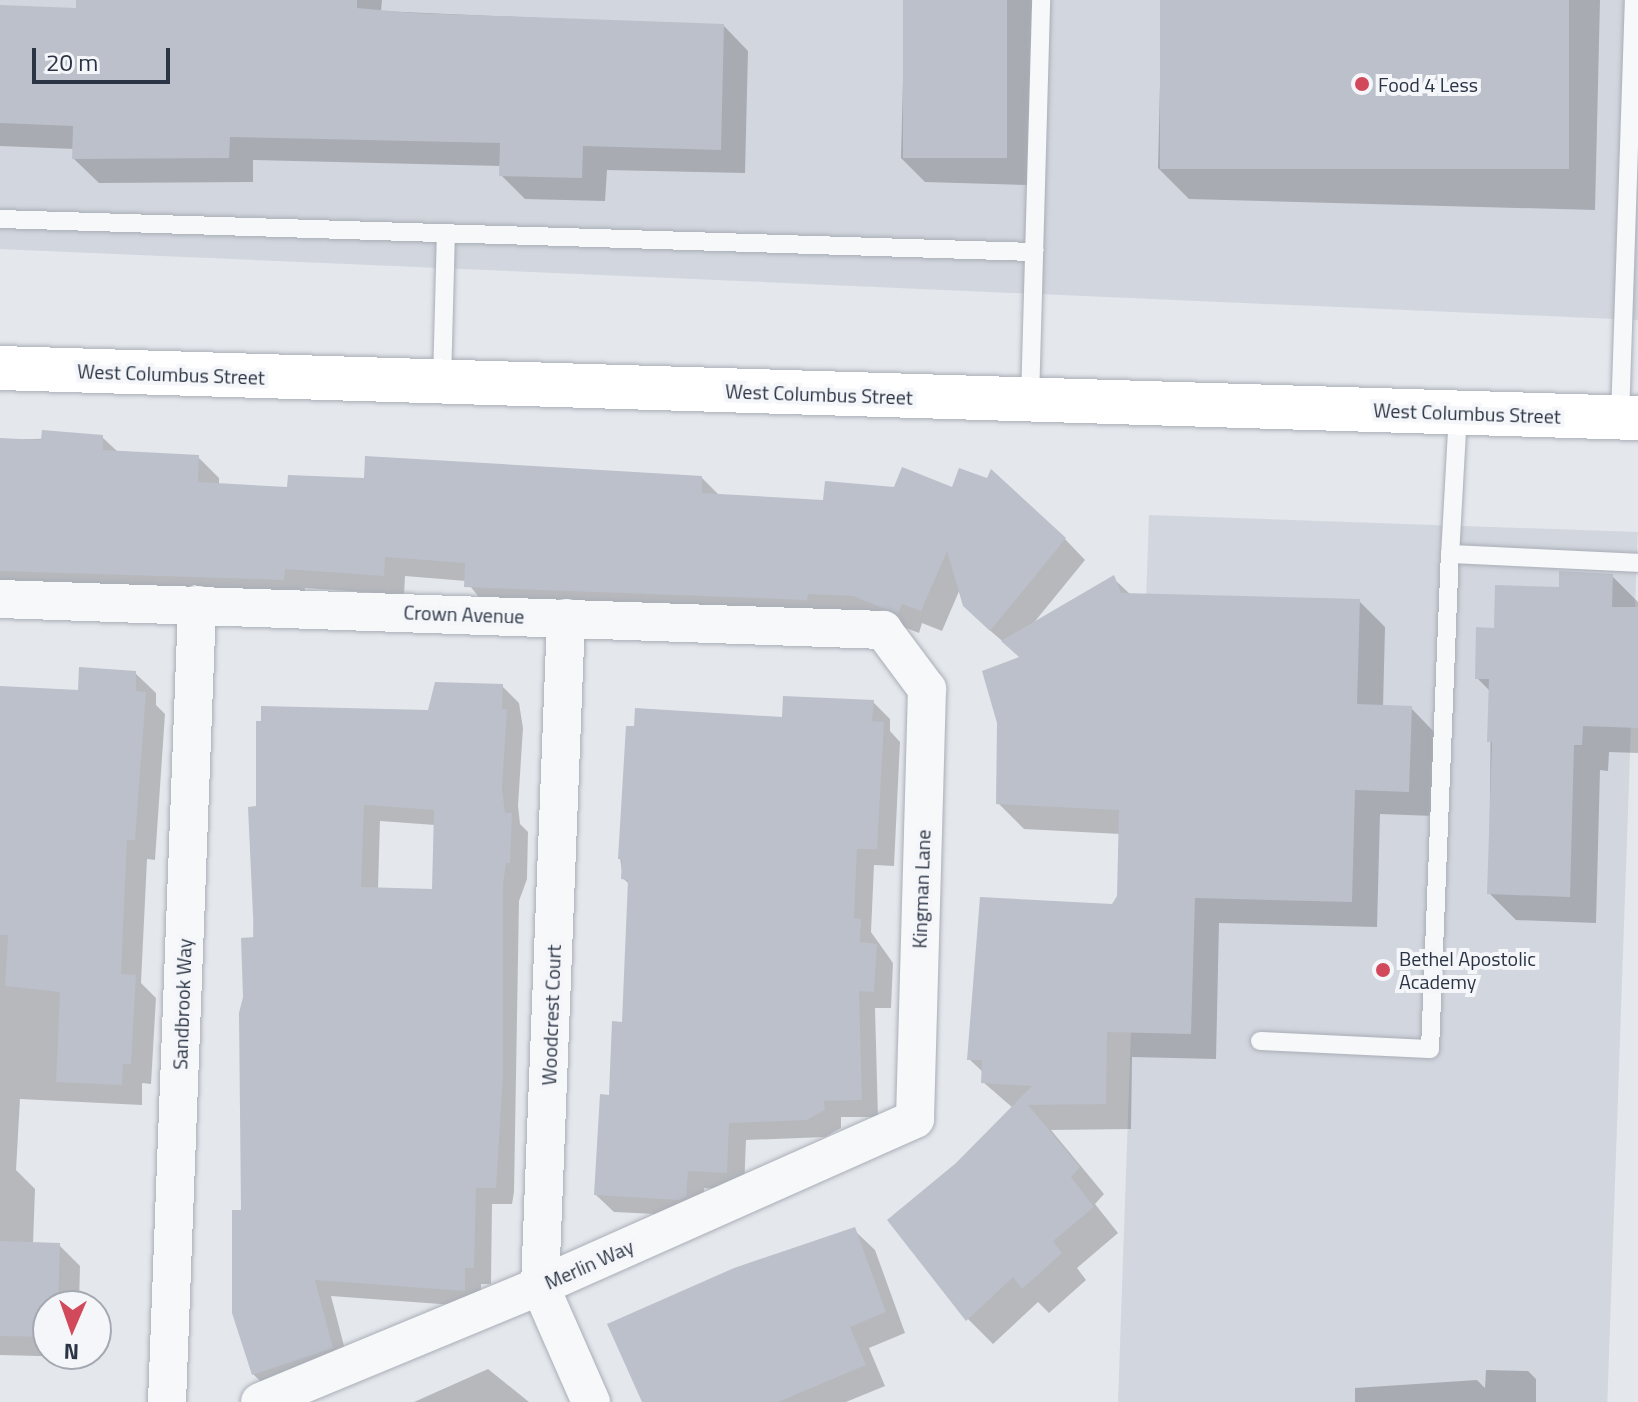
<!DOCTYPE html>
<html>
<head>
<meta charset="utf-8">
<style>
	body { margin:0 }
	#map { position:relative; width:1638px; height:1402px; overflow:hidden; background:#e4e7ec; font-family:"Titillium Web",sans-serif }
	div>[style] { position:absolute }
	.built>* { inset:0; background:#d2d6de; transform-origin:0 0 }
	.shadow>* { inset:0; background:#0003 }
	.building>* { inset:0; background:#bbc0ca; transform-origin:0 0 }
	.roads { filter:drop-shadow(0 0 2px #a9aeb7) drop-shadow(0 0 2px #a9aeb7) }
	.lane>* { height:18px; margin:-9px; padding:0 9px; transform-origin:9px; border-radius:9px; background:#f7f8fa }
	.street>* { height:38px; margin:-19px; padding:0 19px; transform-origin:19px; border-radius:19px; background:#f7f8fa }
	.secondary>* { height:44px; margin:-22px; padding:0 22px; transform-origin:22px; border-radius:22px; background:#fff }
	.dots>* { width:22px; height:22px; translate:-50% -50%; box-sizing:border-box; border:4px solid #f4f6f9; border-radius:50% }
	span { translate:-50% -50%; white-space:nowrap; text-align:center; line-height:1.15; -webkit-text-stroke:8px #f4f6f9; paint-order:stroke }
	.poi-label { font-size:20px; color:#2b3445 }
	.left { translate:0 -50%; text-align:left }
	.street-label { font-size:20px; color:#2b3445 }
	.north { position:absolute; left:32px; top:1290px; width:80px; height:80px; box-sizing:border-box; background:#f4f6f9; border:2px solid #a4a8b1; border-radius:50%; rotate:182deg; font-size:22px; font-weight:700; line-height:32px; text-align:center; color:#2b3445 }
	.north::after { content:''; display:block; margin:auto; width:28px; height:36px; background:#d1495b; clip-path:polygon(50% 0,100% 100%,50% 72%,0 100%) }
	.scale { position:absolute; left:32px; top:48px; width:138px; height:36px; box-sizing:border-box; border:4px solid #2b3445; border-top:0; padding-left:10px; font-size:24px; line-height:28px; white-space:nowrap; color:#2b3445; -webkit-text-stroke:6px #f4f6f9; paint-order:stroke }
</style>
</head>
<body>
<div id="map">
	<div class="built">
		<div style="clip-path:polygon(0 0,1638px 0,1638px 320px,0 249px)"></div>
		<div style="left:1149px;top:515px;width:489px;height:888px;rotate:2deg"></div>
	</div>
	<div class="shadow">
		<div style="clip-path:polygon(78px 0,382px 0,381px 11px,724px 26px,748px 51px,745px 173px,607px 170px,605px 201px,525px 199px,501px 175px,501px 166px,253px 160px,253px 182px,99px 183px,74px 159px,75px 149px,0 146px,0 7px,78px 10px)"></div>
		<div style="clip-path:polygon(905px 0,1032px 0,1027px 185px,925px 182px,901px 158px)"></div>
		<div style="clip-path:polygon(1162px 0,1600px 0,1595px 210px,1189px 199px,1158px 168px)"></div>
		<div style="clip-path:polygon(102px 437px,119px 453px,198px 457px,219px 478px,219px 486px,289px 489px,366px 480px,702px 478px,720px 496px,1065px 539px,1085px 560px,1032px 625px,1113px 578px,1131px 595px,1359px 601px,1385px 627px,1383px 707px,1411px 708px,1436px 734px,1434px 816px,1380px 814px,1377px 927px,1219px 923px,1216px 1059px,1132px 1057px,1131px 1129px,1051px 1130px,1104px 1194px,1095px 1204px,1118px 1233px,1077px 1268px,1086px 1280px,1049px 1313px,1038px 1302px,993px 1344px,968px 1319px,958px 1165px,1013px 1108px,983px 1082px,984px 1073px,969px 1059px,1113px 906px,1119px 897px,1120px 834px,1024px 829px,998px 803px,1022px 658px,986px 627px,960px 589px,942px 631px,922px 623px,919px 633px,875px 616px,486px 606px,466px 581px,405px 576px,404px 595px,305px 588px,304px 600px,0 591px,0 440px)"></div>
		<div style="clip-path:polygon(1612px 576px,1638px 602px,1638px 753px,1609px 752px,1608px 771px,1600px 770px,1596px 923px,1516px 920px,1489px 893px,1491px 692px,1477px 678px,1496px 630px,1561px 589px)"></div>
		<div style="clip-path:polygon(135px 673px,156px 693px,156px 705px,165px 714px,155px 860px,147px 859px,141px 983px,156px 998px,151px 1084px,142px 1083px,142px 1105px,20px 1099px,16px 1170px,35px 1189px,33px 1244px,59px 1245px,80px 1266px,79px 1306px,48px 1306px,48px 1354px,77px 1357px,0 1355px,0 713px)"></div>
		<div style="clip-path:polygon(evenodd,502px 686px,519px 703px,523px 728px,518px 806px,520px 824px,528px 832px,527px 879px,519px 901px,514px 1192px,512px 1204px,492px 1204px,491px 1284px,481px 1284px,481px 1307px,331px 1296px,349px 1365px,270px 1391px,253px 1374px,243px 1212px,258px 808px,430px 712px,502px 686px,380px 821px,435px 825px,434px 891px,378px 889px,380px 821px)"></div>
		<div style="clip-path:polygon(873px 702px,890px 719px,890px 731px,900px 742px,894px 866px,874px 865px,871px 932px,893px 963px,891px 1008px,875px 1008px,878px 1117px,841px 1117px,841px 1128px,825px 1137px,746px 1140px,744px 1190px,704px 1188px,703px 1214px,698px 1216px,614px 1212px,596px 1195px,624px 1024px,630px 885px,623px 878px,620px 858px,784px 719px)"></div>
		<div style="clip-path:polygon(854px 1230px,875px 1250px,905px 1333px,869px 1348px,885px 1386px,846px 1402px,645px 1402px)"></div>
		<div style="clip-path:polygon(488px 1369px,529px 1402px,414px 1402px)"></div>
		<div style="clip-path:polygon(1486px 1370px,1528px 1371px,1536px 1379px,1536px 1402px,1355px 1402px,1355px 1388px,1477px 1380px,1485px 1388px)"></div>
	</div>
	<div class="building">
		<div style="clip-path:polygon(76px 0,357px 0,357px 8px,413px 13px,724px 24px,721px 150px,583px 146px,582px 178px,499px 176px,500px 143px,230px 137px,229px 158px,72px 159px,73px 126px,0 123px,0 5px,76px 8px)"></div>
		<div style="left:903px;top:0;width:104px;height:158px"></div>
		<div style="left:1160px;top:0;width:409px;height:169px"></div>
		<div style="clip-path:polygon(42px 430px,103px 435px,103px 450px,199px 455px,198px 482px,287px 487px,288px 475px,364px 478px,365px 456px,702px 476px,702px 493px,823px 500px,825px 481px,894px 487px,902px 467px,952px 487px,959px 468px,987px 478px,991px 469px,1066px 538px,990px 631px,963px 606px,947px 551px,921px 611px,902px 604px,898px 614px,853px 596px,808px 594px,807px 600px,464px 587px,465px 563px,385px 557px,384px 576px,285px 569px,284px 580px,0 571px,0 438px,41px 440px)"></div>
		<div style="clip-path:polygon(1559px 571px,1613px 574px,1612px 607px,1638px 607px,1638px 728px,1583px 726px,1582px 745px,1574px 745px,1570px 897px,1487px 894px,1492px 742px,1487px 742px,1489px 679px,1475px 679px,1476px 627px,1494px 628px,1495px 585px,1559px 587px)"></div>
		<div style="clip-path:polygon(1114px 575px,1121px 593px,1360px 599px,1357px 704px,1412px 706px,1409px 792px,1355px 790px,1352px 902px,1195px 898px,1191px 1034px,1107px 1032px,1106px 1104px,1028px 1105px,1080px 1167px,1071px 1177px,1094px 1207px,1053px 1241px,1062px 1253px,1022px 1289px,1013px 1277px,966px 1321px,887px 1220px,956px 1163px,1032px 1086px,981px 1083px,982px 1060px,967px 1060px,980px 897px,1112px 904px,1117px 896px,1119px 810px,996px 804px,997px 723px,982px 671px,1019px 657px,1001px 641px)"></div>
		<div style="clip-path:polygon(79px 667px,136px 671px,136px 691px,146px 692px,135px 840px,127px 840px,121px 974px,136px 975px,131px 1064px,123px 1064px,122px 1085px,56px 1082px,60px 992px,5px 986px,8px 935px,0 935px,0 686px,78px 690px)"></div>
		<div style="clip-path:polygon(evenodd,435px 682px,503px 684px,502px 709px,507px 709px,502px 788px,505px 813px,512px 813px,510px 863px,506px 863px,503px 884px,503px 1074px,496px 1188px,476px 1188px,474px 1268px,465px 1268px,465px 1291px,315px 1280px,333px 1348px,252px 1375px,232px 1313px,232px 1210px,241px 1210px,239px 1013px,243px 997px,241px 938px,254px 937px,248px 807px,256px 806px,256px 721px,261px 721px,261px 706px,428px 710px,435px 682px,364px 805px,434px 810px,432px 889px,361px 887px,364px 805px)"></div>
		<div style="clip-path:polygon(783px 696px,874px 700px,872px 721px,884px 722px,877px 849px,857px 849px,854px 918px,861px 919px,860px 942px,877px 944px,874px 992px,859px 991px,862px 1100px,824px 1101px,825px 1110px,807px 1120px,729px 1123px,727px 1173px,688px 1171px,686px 1197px,679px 1200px,594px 1195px,600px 1094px,609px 1095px,612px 1021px,622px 1022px,628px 880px,621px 879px,622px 859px,618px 859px,626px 726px,634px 726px,635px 708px,782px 717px)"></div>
		<div style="clip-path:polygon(855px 1227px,886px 1312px,850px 1327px,866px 1365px,778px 1402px,642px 1402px,607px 1324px,734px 1268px)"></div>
		<div style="clip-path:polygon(0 1241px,60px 1243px,58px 1306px,48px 1306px,48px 1337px,0 1336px)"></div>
	</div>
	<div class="roads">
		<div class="lane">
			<div style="left:0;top:219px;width:1035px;rotate:1.83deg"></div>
			<div style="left:442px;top:382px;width:149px;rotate:-88.5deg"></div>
			<div style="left:1030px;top:400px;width:400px;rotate:-88.4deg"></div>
			<div style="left:1458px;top:413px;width:141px;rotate:93.2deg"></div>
			<div style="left:1450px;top:554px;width:188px;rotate:2.7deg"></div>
			<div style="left:1620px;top:418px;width:418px;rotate:-88.1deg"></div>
			<div style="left:1260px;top:1041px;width:170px;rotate:2.7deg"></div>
			<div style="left:1430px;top:1049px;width:495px;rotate:-87.7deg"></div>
		</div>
		<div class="street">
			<div style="left:0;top:599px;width:884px;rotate:2.01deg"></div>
			<div style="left:883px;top:630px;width:74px;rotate:53.3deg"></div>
			<div style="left:927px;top:689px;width:430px;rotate:91.6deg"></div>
			<div style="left:915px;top:1119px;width:411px;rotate:156deg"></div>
			<div style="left:540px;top:1286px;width:303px;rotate:157.5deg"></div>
			<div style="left:566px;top:618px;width:669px;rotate:92.23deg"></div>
			<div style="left:540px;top:1286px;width:127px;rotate:66.3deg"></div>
			<div style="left:167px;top:1402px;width:798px;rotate:-87.84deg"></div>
		</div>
		<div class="secondary">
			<div style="left:0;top:368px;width:1639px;rotate:1.75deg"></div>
		</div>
	</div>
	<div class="dots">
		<div style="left:1362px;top:84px;background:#d1495b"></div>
		<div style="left:1383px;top:970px;background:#d1495b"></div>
	</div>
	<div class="poi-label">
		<span class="left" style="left:1378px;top:84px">Food 4 Less</span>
		<span class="left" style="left:1399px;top:970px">Bethel Apostolic<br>Academy</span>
	</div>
	<div class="street-label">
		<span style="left:171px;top:374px;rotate:2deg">West Columbus Street</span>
		<span style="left:819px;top:394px;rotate:2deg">West Columbus Street</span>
		<span style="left:1467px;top:413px;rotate:2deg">West Columbus Street</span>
		<span style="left:464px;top:614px;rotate:2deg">Crown Avenue</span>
		<span style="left:921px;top:889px;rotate:-88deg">Kingman Lane</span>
		<span style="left:182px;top:1004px;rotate:-88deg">Sandbrook Way</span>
		<span style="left:551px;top:1015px;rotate:-88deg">Woodcrest Court</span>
		<span style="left:589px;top:1264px;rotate:-24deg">Merlin Way</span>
	</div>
	<div class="north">N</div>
	<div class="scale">20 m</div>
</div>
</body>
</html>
